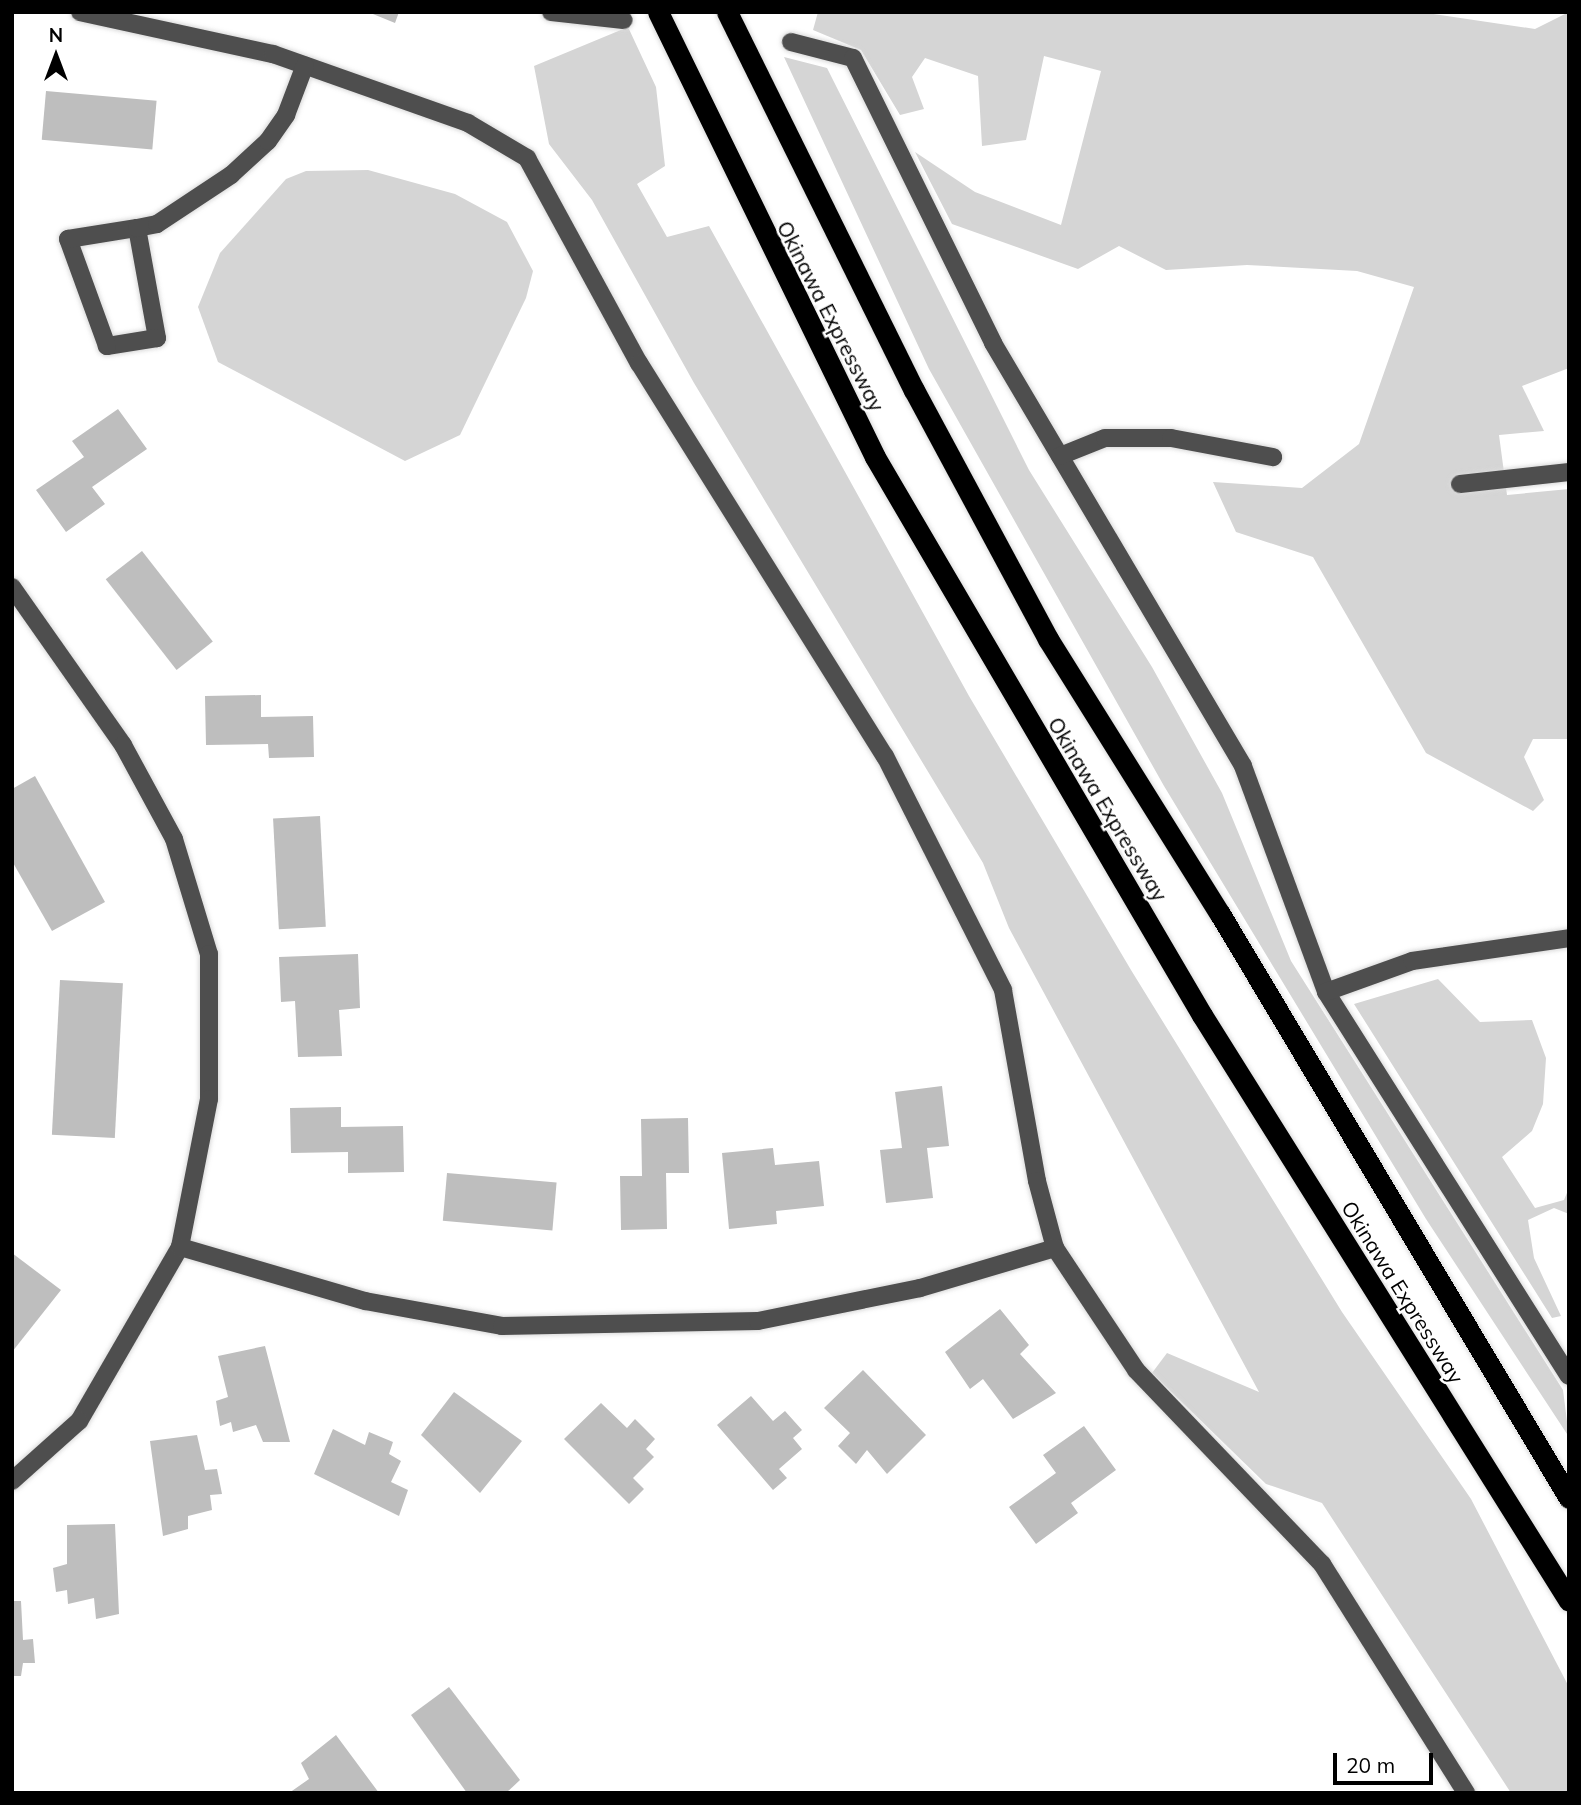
<!DOCTYPE html>
<html>
<head>
<meta charset="utf-8">
<style>
	body { margin:0 }
	#map { position:relative; width:1581px; height:1805px; overflow:hidden; background:#fff; font-family:Mulish,sans-serif }
	div>[style] { position:absolute }
	.green>* { inset:0; background:#d5d5d5 }
	.building>* { inset:0; background:#bebebe; transform-origin:0 0 }
	.roads { filter:drop-shadow(0 0 2px #dbdbdb) drop-shadow(0 0 2px #dbdbdb) }
	.minor>* { height:18px; margin:-9px; padding:0 9px; transform-origin:9px; border-radius:9px; background:#4e4e4e }
	.highway>* { height:21px; margin:-10.5px; padding:0 10.5px; transform-origin:10.5px; border-radius:10.5px; background:#000 }
	span { translate:-50% -50%; white-space:nowrap; text-align:center; line-height:1.15; -webkit-text-stroke:5px #fff; paint-order:stroke }
	.street-label { font-size:21px; color:#000 }
	.frame { position:absolute; inset:0; border:14px solid #000; pointer-events:none }
	.north { position:absolute; left:21px; top:21px; width:70px; height:70px; -webkit-text-stroke:5px #fff; paint-order:stroke; rotate:0deg; font-size:19px; font-weight:700; line-height:28px; text-align:center; color:#000 }
	.north::after { content:''; display:block; margin:auto; width:24px; height:32px; background:#000; clip-path:polygon(50% 0,100% 100%,50% 72%,0 100%) }
	.scale { position:absolute; left:1333px; top:1753px; width:100px; height:32px; box-sizing:border-box; border:4px solid #000; border-top:0; padding-left:9px; font-size:21px; line-height:24px; white-space:nowrap; color:#000; -webkit-text-stroke:5px #fff; paint-order:stroke }
</style>
</head>
<body>
<div id="map">
	<div class="green">
		<div style="clip-path:polygon(818px 12px,1420px 12px,1535px 29px,1569px 12px,1569px 368px,1522px 386px,1544px 431px,1499px 435px,1507px 495px,1569px 489px,1569px 739px,1533px 739px,1524px 757px,1544px 800px,1533px 811px,1426px 753px,1313px 557px,1236px 532px,1213px 482px,1302px 488px,1359px 444px,1414px 287px,1357px 271px,1247px 265px,1166px 270px,1119px 246px,1078px 269px,952px 224px,915px 152px,975px 192px,1061px 225px,1101px 71px,1044px 56px,1026px 140px,982px 146px,978px 76px,925px 58px,912px 77px,924px 109px,900px 115px,861px 50px,813px 30px)"></div>
		<div style="clip-path:polygon(628px 27px,656px 87px,665px 166px,637px 184px,667px 237px,709px 226px,969px 696px,1131px 970px,1342px 1312px,1471px 1499px,1569px 1687px,1569px 1793px,1511px 1793px,1322px 1503px,1266px 1484px,1152px 1373px,1167px 1353px,1259px 1392px,1009px 928px,983px 863px,694px 383px,592px 200px,549px 144px,534px 66px)"></div>
		<div style="clip-path:polygon(784px 57px,827px 68px,1029px 470px,1152px 667px,1222px 793px,1291px 961px,1563px 1390px,1569px 1437px,1426px 1219px,1164px 786px,929px 369px)"></div>
		<div style="clip-path:polygon(368px 170px,455px 194px,507px 222px,533px 271px,526px 298px,460px 435px,405px 461px,218px 362px,198px 307px,220px 253px,286px 179px,306px 171px)"></div>
		<div style="clip-path:polygon(1438px 979px,1480px 1022px,1532px 1020px,1546px 1058px,1543px 1104px,1532px 1131px,1502px 1157px,1535px 1208px,1564px 1200px,1569px 1188px,1569px 1214px,1554px 1208px,1528px 1220px,1534px 1258px,1561px 1316px,1552px 1318px,1354px 1004px)"></div>
	</div>
	<div class="building">
		<div style="clip-path:polygon(368px 12px,399px 12px,395px 23px)"></div>
		<div style="left:46px;top:91px;width:111px;height:49px;rotate:5deg"></div>
		<div style="clip-path:polygon(118px 409px,147px 449px,92px 487px,105px 504px,66px 532px,36px 490px,84px 457px,72px 441px)"></div>
		<div style="left:142px;top:551px;width:115px;height:46px;rotate:52deg"></div>
		<div style="clip-path:polygon(261px 695px,261px 717px,313px 716px,314px 757px,269px 758px,268px 744px,206px 745px,205px 696px)"></div>
		<div style="clip-path:polygon(35px 776px,105px 902px,52px 931px,12px 861px,12px 789px)"></div>
		<div style="left:320px;top:816px;width:111px;height:47px;rotate:87deg"></div>
		<div style="clip-path:polygon(358px 954px,360px 1008px,339px 1010px,342px 1056px,298px 1057px,295px 1001px,281px 1002px,279px 957px)"></div>
		<div style="left:60px;top:980px;width:63px;height:155px;rotate:3deg"></div>
		<div style="clip-path:polygon(942px 1086px,949px 1146px,927px 1148px,933px 1198px,886px 1203px,880px 1150px,902px 1148px,895px 1092px)"></div>
		<div style="clip-path:polygon(341px 1107px,341px 1127px,403px 1126px,404px 1172px,348px 1173px,348px 1152px,291px 1153px,290px 1108px)"></div>
		<div style="clip-path:polygon(688px 1118px,689px 1173px,666px 1173px,667px 1229px,621px 1230px,620px 1176px,642px 1176px,641px 1119px)"></div>
		<div style="clip-path:polygon(773px 1148px,775px 1165px,819px 1161px,824px 1206px,776px 1211px,777px 1224px,729px 1229px,722px 1153px)"></div>
		<div style="left:447px;top:1173px;width:110px;height:48px;rotate:5deg"></div>
		<div style="clip-path:polygon(12px 1253px,61px 1290px,12px 1352px)"></div>
		<div style="clip-path:polygon(1000px 1309px,1029px 1345px,1020px 1354px,1056px 1393px,1013px 1419px,983px 1379px,970px 1389px,945px 1352px)"></div>
		<div style="clip-path:polygon(265px 1346px,290px 1442px,263px 1442px,256px 1425px,233px 1432px,231px 1422px,220px 1426px,216px 1401px,228px 1397px,218px 1356px)"></div>
		<div style="clip-path:polygon(863px 1370px,926px 1435px,887px 1474px,867px 1450px,856px 1464px,838px 1446px,850px 1433px,824px 1408px)"></div>
		<div style="clip-path:polygon(454px 1392px,522px 1441px,480px 1493px,421px 1435px)"></div>
		<div style="clip-path:polygon(751px 1396px,773px 1421px,785px 1411px,802px 1430px,793px 1438px,802px 1449px,779px 1469px,787px 1478px,773px 1490px,717px 1425px)"></div>
		<div style="clip-path:polygon(601px 1403px,627px 1428px,635px 1419px,655px 1439px,646px 1449px,654px 1457px,633px 1478px,644px 1489px,629px 1504px,564px 1439px)"></div>
		<div style="clip-path:polygon(1084px 1426px,1116px 1470px,1071px 1503px,1078px 1513px,1036px 1544px,1009px 1507px,1056px 1473px,1043px 1455px)"></div>
		<div style="clip-path:polygon(333px 1429px,365px 1445px,369px 1432px,393px 1442px,389px 1454px,401px 1461px,391px 1482px,408px 1490px,399px 1516px,314px 1474px)"></div>
		<div style="clip-path:polygon(197px 1435px,205px 1470px,217px 1469px,222px 1494px,210px 1495px,212px 1510px,188px 1516px,188px 1529px,163px 1536px,150px 1441px)"></div>
		<div style="clip-path:polygon(115px 1524px,119px 1614px,96px 1619px,94px 1598px,68px 1604px,67px 1590px,56px 1592px,53px 1568px,67px 1564px,67px 1525px)"></div>
		<div style="clip-path:polygon(12px 1601px,21px 1601px,23px 1640px,33px 1639px,35px 1663px,23px 1663px,21px 1676px,12px 1676px)"></div>
		<div style="clip-path:polygon(449px 1687px,520px 1780px,506px 1793px,467px 1793px,411px 1715px)"></div>
		<div style="clip-path:polygon(336px 1735px,379px 1793px,289px 1793px,309px 1779px,301px 1763px)"></div>
	</div>
	<div class="roads">
		<div class="minor">
			<div style="left:80px;top:12px;width:198px;rotate:12.3deg"></div>
			<div style="left:273px;top:54px;width:207px;rotate:19.5deg"></div>
			<div style="left:468px;top:123px;width:69px;rotate:30.7deg"></div>
			<div style="left:527px;top:158px;width:234px;rotate:61.4deg"></div>
			<div style="left:639px;top:363px;width:464px;rotate:58deg"></div>
			<div style="left:885px;top:756px;width:262px;rotate:63.2deg"></div>
			<div style="left:1003px;top:990px;width:194px;rotate:79.9deg"></div>
			<div style="left:1037px;top:1181px;width:69px;rotate:75deg"></div>
			<div style="left:1055px;top:1248px;width:146px;rotate:56.4deg"></div>
			<div style="left:1136px;top:1370px;width:269px;rotate:46.2deg"></div>
			<div style="left:1322px;top:1564px;width:271px;rotate:57.8deg"></div>
			<div style="left:551px;top:12px;width:73px;rotate:6.3deg"></div>
			<div style="left:791px;top:42px;width:64px;rotate:14.5deg"></div>
			<div style="left:853px;top:58px;width:318px;rotate:63.8deg"></div>
			<div style="left:993px;top:343px;width:491px;rotate:59.4deg"></div>
			<div style="left:1243px;top:766px;width:241px;rotate:69.8deg"></div>
			<div style="left:1326px;top:992px;width:454px;rotate:57.7deg"></div>
			<div style="left:137px;top:228px;width:112px;rotate:79.7deg"></div>
			<div style="left:157px;top:338px;width:51px;rotate:170.9deg"></div>
			<div style="left:107px;top:346px;width:114px;rotate:-110deg"></div>
			<div style="left:68px;top:239px;width:70px;rotate:-9.1deg"></div>
			<div style="left:137px;top:228px;width:20px;rotate:-11deg"></div>
			<div style="left:157px;top:224px;width:89px;rotate:-33.5deg"></div>
			<div style="left:231px;top:175px;width:50px;rotate:-42.6deg"></div>
			<div style="left:268px;top:141px;width:32px;rotate:-55deg"></div>
			<div style="left:286px;top:115px;width:53px;rotate:-69.2deg"></div>
			<div style="left:1060px;top:456px;width:48px;rotate:-21.8deg"></div>
			<div style="left:1105px;top:438px;width:66px"></div>
			<div style="left:1171px;top:438px;width:104px;rotate:10.6deg"></div>
			<div style="left:1460px;top:484px;width:110px;rotate:-6.3deg"></div>
			<div style="left:12px;top:587px;width:193px;rotate:54.9deg"></div>
			<div style="left:123px;top:745px;width:107px;rotate:61.5deg"></div>
			<div style="left:174px;top:839px;width:120px;rotate:73.1deg"></div>
			<div style="left:209px;top:954px;width:145px;rotate:90deg"></div>
			<div style="left:209px;top:1099px;width:151px;rotate:101.1deg"></div>
			<div style="left:180px;top:1247px;width:201px;rotate:120.1deg"></div>
			<div style="left:79px;top:1421px;width:90px;rotate:138.2deg"></div>
			<div style="left:1326px;top:992px;width:91px;rotate:-19.8deg"></div>
			<div style="left:1412px;top:961px;width:159px;rotate:-8.3deg"></div>
			<div style="left:180px;top:1247px;width:193px;rotate:16.3deg"></div>
			<div style="left:365px;top:1301px;width:139px;rotate:10.3deg"></div>
			<div style="left:502px;top:1326px;width:256px;rotate:-1.1deg"></div>
			<div style="left:758px;top:1321px;width:165px;rotate:-11.5deg"></div>
			<div style="left:920px;top:1288px;width:141px;rotate:-16.5deg"></div>
		</div>
		<div class="highway">
			<div style="left:658px;top:12px;width:495px;rotate:64deg"></div>
			<div style="left:875px;top:457px;width:647px;rotate:59.63deg"></div>
			<div style="left:1202px;top:1015px;width:691px;rotate:57.94deg"></div>
			<div style="left:727px;top:12px;width:422px;rotate:63.7deg"></div>
			<div style="left:914px;top:390px;width:283px;rotate:61.7deg"></div>
			<div style="left:1048px;top:639px;width:324px;rotate:58deg"></div>
			<div style="left:1220px;top:914px;width:680px;rotate:59.14deg"></div>
		</div>
	</div>
	<div class="street-label">
		<span style="left:831px;top:316px;rotate:63deg">Okinawa Expressway</span>
		<span style="left:1108px;top:809px;rotate:59deg">Okinawa Expressway</span>
		<span style="left:1403px;top:1292px;rotate:58deg">Okinawa Expressway</span>
	</div>
	<div class="frame"></div>
	<div class="north">N</div>
	<div class="scale">20 m</div>
</div>
</body>
</html>
